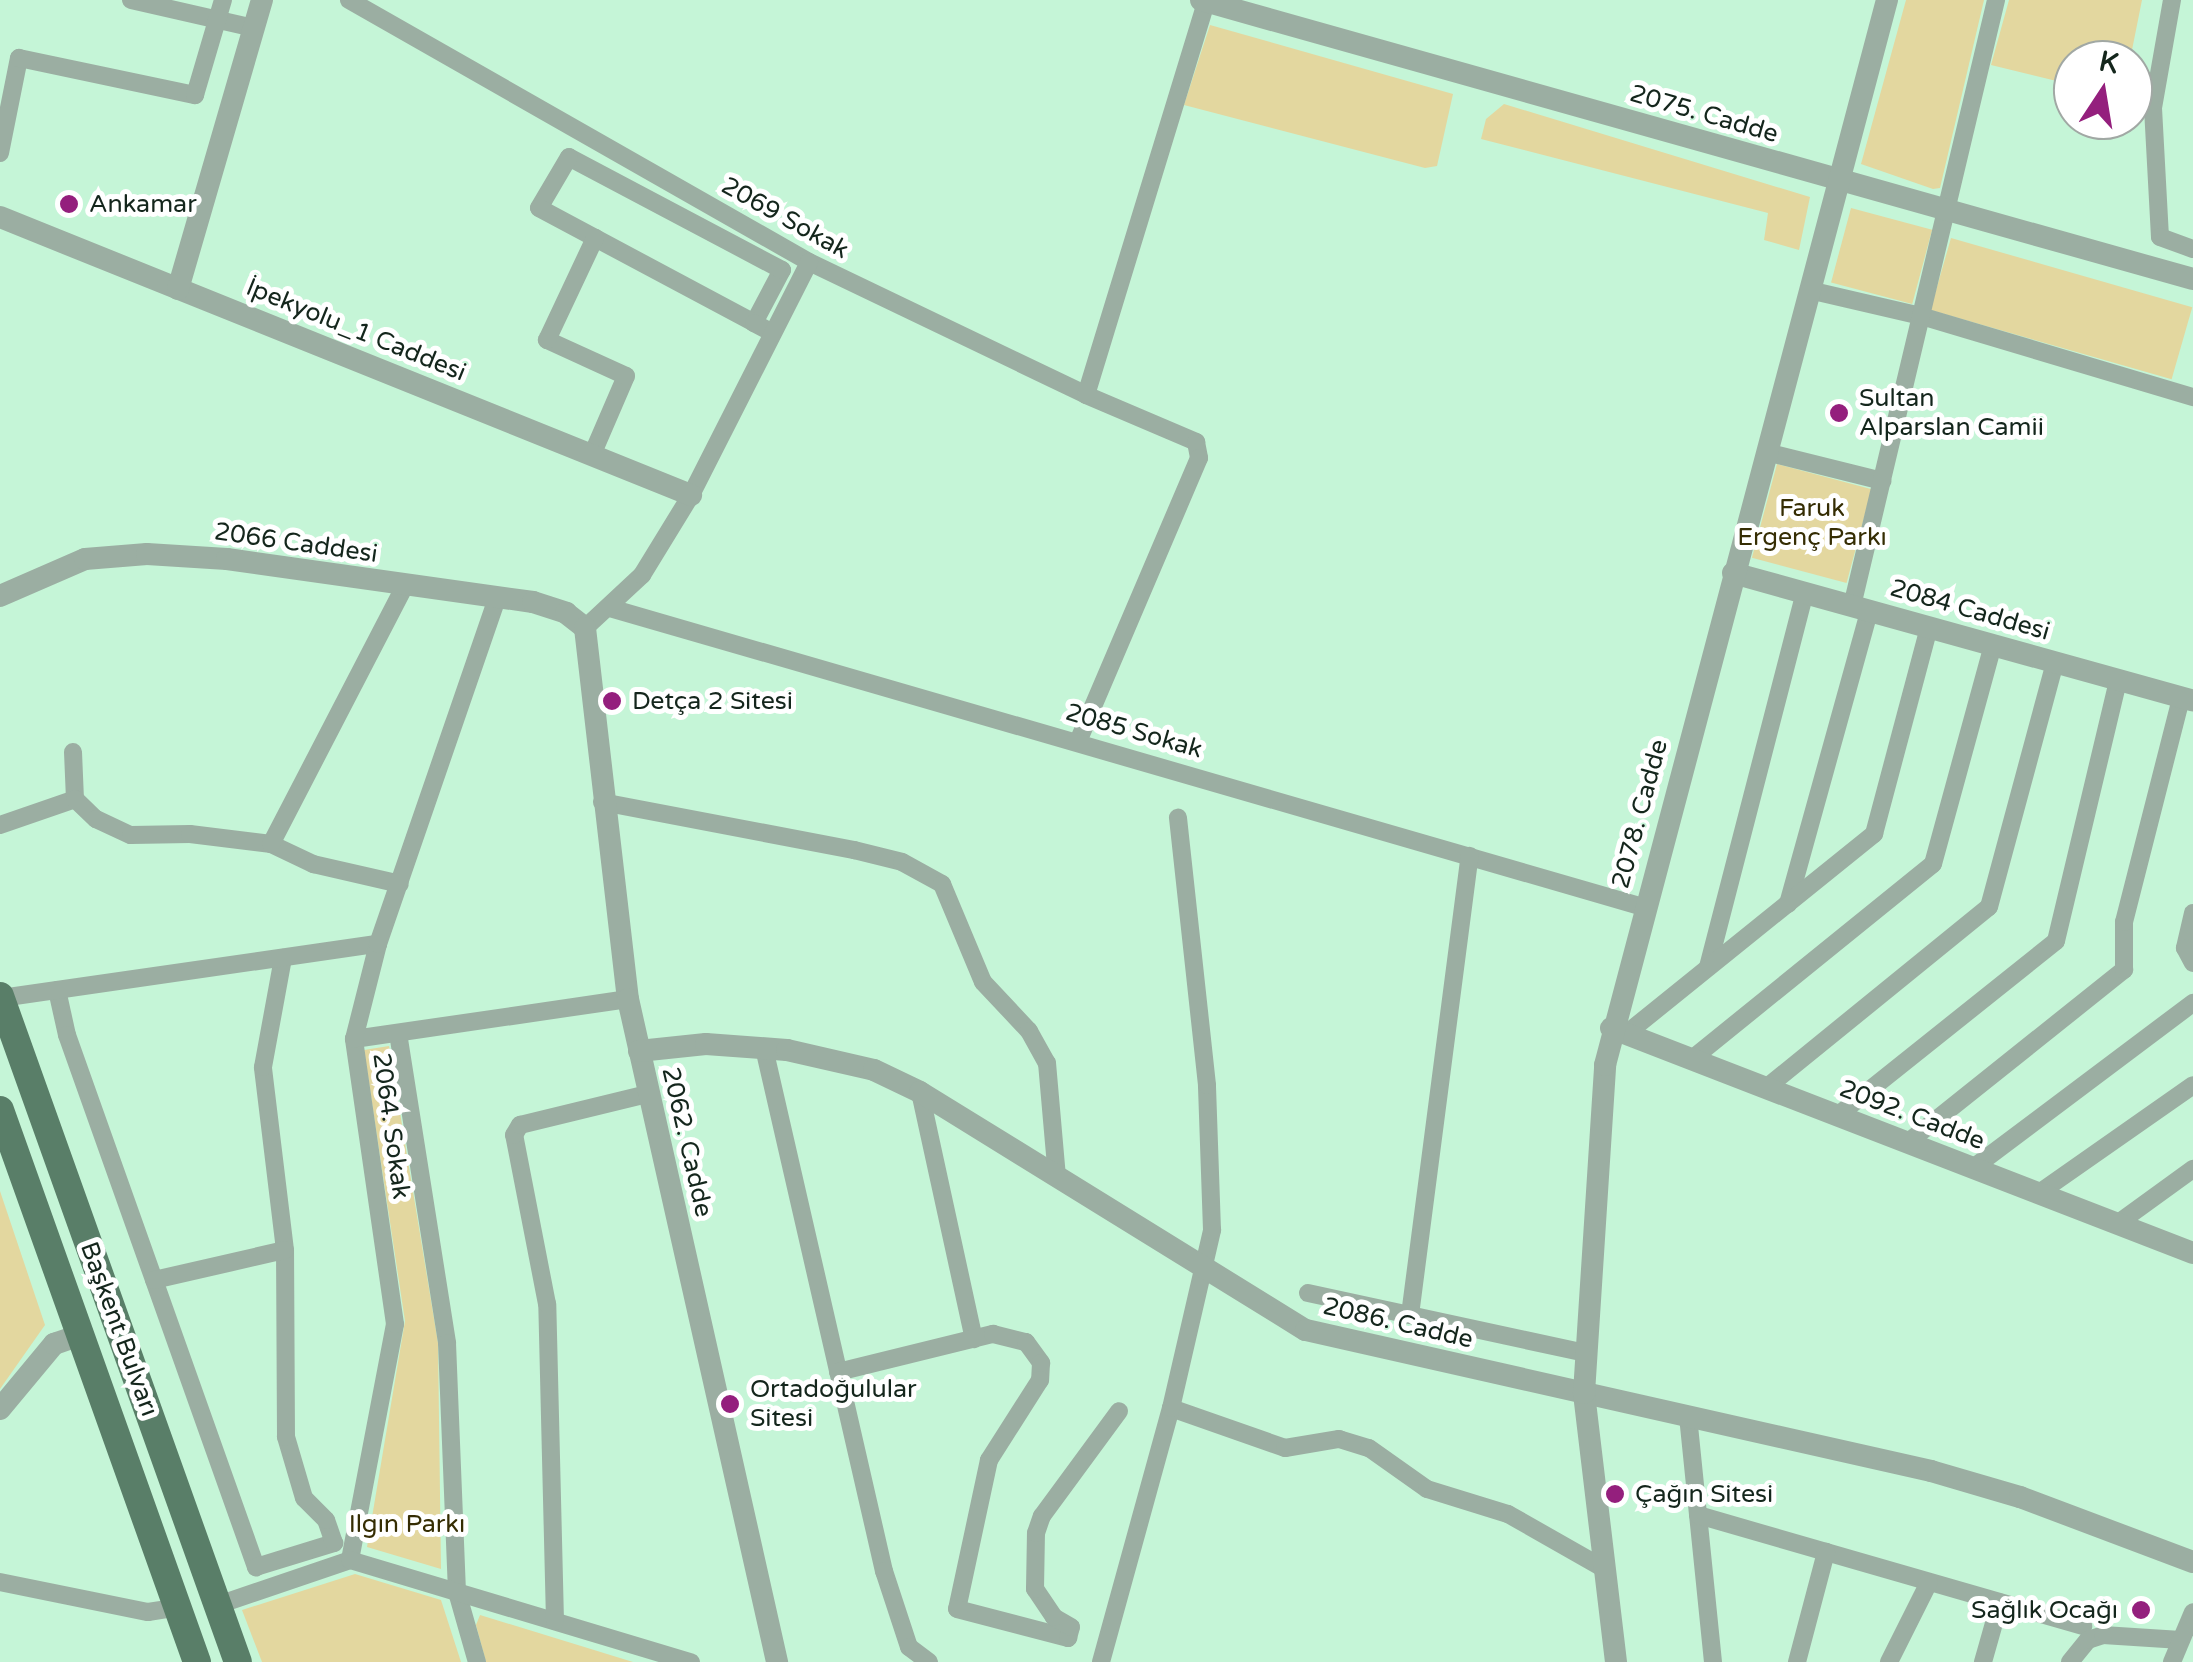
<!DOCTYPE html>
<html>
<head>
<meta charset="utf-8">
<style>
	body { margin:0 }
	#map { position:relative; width:2193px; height:1662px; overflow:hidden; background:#c5f5d7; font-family:"Varela Round",sans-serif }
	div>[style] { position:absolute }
	.green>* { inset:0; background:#e3d79f; transform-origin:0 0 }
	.minor>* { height:18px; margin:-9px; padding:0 9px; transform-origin:9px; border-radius:9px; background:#9baea2 }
	.tertiary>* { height:22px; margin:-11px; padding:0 11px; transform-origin:11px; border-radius:11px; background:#9baea2 }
	.primary>* { height:28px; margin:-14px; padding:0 14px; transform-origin:14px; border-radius:14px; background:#597e68 }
	.dots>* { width:28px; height:28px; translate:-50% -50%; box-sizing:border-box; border:5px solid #fff; border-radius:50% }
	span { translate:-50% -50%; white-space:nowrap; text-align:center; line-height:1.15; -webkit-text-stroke:10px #fff; paint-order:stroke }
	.street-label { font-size:25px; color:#14261c }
	.poi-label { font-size:25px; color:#14261c }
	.left { translate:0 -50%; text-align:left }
	.right { translate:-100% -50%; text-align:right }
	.park-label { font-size:25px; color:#352d03 }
	.north { position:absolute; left:2053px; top:40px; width:100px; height:100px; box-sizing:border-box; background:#fff; border:2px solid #a1a8a4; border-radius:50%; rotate:12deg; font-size:28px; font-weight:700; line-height:40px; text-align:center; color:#14261c }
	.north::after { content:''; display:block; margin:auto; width:35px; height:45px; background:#941f7d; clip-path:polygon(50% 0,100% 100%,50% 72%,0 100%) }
</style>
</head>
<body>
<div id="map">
	<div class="green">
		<div style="clip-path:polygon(1906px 0,1984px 0,1940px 188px,1933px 189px,1861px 164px)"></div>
		<div style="clip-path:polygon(2009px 0,2142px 0,2130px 60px,2073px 60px,2073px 85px,1991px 65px)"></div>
		<div style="clip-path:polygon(1210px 25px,1453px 94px,1437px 166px,1425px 168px,1184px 105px)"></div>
		<div style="clip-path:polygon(1504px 104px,1810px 197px,1799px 250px,1764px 240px,1768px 213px,1481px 139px,1486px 119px)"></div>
		<div style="left:1851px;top:208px;width:84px;height:77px;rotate:15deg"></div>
		<div style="left:1951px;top:238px;width:251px;height:75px;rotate:16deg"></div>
		<div style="left:1777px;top:464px;width:98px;height:97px;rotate:15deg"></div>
		<div style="clip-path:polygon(389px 1046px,438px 1343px,441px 1569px,367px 1547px,405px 1321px,364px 1050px)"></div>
		<div style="clip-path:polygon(0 1191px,45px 1325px,0 1389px)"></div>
		<div style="clip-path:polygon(355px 1574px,441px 1600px,461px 1662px,262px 1662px,242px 1610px)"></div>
		<div style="clip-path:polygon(480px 1615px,633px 1662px,486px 1662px,476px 1625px)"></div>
	</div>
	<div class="minor">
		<div style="left:131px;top:0;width:126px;rotate:12.8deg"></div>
		<div style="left:349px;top:0;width:529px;rotate:29.66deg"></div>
		<div style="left:809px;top:262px;width:307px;rotate:25.6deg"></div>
		<div style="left:1086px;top:395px;width:120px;rotate:23.1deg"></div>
		<div style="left:1196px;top:442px;width:16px;rotate:79deg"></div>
		<div style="left:1199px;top:458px;width:308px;rotate:113.1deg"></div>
		<div style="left:2172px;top:0;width:110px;rotate:100deg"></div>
		<div style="left:2153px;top:108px;width:129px;rotate:86.9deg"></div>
		<div style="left:2160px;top:237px;width:35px;rotate:20deg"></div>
		<div style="left:0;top:153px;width:97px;rotate:-78.7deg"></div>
		<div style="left:19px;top:58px;width:180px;rotate:11.9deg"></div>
		<div style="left:195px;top:95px;width:99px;rotate:-73.6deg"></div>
		<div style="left:1809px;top:290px;width:115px;rotate:13.1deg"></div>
		<div style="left:1921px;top:316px;width:284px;rotate:16.6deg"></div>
		<div style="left:754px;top:323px;width:60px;rotate:-62.2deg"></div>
		<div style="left:782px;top:270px;width:241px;rotate:-152.1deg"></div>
		<div style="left:569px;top:157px;width:59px;rotate:120.5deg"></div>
		<div style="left:539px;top:208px;width:244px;rotate:28.1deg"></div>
		<div style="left:754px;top:323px;width:21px;rotate:28deg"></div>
		<div style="left:1086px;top:395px;width:413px;rotate:-73deg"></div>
		<div style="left:1766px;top:452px;width:120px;rotate:14deg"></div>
		<div style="left:592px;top:455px;width:86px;rotate:-66.7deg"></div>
		<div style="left:626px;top:376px;width:87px;rotate:-155.5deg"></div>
		<div style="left:547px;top:340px;width:113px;rotate:-64.8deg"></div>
		<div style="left:1852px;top:606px;width:623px;rotate:-76.63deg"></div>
		<div style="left:610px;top:608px;width:1075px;rotate:16.14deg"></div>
		<div style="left:585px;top:628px;width:78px;rotate:-42.9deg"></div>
		<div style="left:642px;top:575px;width:94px;rotate:-58.5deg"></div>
		<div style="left:691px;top:495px;width:261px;rotate:-63.1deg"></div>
		<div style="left:73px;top:752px;width:47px;rotate:87.6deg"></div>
		<div style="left:602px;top:802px;width:257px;rotate:10.8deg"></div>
		<div style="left:854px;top:850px;width:49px;rotate:14deg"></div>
		<div style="left:902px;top:862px;width:46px;rotate:28.8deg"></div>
		<div style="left:942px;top:884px;width:106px;rotate:67.3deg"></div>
		<div style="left:983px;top:982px;width:67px;rotate:46.8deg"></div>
		<div style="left:1029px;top:1031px;width:37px;rotate:61deg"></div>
		<div style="left:1047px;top:1063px;width:115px;rotate:85deg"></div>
		<div style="left:0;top:825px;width:79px;rotate:-19.1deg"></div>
		<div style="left:75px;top:799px;width:29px;rotate:44deg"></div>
		<div style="left:96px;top:819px;width:38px;rotate:25deg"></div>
		<div style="left:131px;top:835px;width:59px;rotate:-1deg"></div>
		<div style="left:190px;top:834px;width:82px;rotate:7deg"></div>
		<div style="left:271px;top:844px;width:47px;rotate:25.5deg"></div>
		<div style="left:313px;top:864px;width:89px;rotate:12.9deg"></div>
		<div style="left:271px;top:844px;width:291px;rotate:-62.6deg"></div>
		<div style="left:1788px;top:904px;width:304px;rotate:-74.5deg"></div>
		<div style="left:2193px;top:913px;width:36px;rotate:103deg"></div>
		<div style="left:2185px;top:948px;width:17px;rotate:62deg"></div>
		<div style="left:1708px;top:967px;width:386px;rotate:-75.5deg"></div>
		<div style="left:57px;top:990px;width:46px;rotate:77.5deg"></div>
		<div style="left:67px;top:1035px;width:565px;rotate:70.44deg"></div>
		<div style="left:256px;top:1567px;width:82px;rotate:-17.1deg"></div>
		<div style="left:334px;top:1543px;width:24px;rotate:-109deg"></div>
		<div style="left:326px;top:1520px;width:31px;rotate:-135deg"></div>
		<div style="left:304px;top:1498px;width:64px;rotate:-106.4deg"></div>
		<div style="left:286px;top:1437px;width:187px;rotate:-90.3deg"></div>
		<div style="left:285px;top:1250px;width:184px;rotate:-96.9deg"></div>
		<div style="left:263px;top:1067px;width:111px;rotate:-79.6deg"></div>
		<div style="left:1px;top:998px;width:381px;rotate:-8.2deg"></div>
		<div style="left:398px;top:1033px;width:314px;rotate:81deg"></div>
		<div style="left:447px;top:1343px;width:249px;rotate:87.7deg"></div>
		<div style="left:457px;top:1592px;width:73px;rotate:74.1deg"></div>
		<div style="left:1626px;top:1034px;width:319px;rotate:-38.9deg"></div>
		<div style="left:1874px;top:834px;width:214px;rotate:-75.1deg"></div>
		<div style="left:354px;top:1039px;width:277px;rotate:-8.3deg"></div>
		<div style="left:764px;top:1048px;width:537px;rotate:77.08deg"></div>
		<div style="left:884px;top:1571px;width:80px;rotate:71.8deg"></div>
		<div style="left:909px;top:1647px;width:25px;rotate:37deg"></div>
		<div style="left:1692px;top:1059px;width:310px;rotate:-39deg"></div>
		<div style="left:1933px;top:864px;width:227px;rotate:-74.7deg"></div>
		<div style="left:1766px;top:1088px;width:287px;rotate:-39.1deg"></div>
		<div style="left:1989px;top:907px;width:254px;rotate:-74.9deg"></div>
		<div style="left:920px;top:1092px;width:253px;rotate:77.7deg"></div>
		<div style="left:1837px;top:1116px;width:280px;rotate:-38.6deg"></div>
		<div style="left:2056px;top:941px;width:268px;rotate:-76.6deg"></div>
		<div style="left:1907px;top:1143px;width:278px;rotate:-38.6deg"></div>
		<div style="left:2124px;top:970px;width:48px;rotate:-90deg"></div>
		<div style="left:2124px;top:922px;width:231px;rotate:-75.7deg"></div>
		<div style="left:1973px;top:1168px;width:275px;rotate:-36.9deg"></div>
		<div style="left:2039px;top:1193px;width:188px;rotate:-35deg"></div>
		<div style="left:2117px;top:1224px;width:94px;rotate:-35.9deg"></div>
		<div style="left:154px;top:1280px;width:134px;rotate:-12.9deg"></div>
		<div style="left:1308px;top:1293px;width:284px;rotate:12.2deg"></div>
		<div style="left:1410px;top:1315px;width:463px;rotate:-82.6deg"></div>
		<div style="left:838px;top:1372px;width:160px;rotate:-13.8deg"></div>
		<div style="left:993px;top:1334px;width:34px;rotate:14deg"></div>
		<div style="left:1026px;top:1342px;width:26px;rotate:54deg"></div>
		<div style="left:1041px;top:1363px;width:17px;rotate:93deg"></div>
		<div style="left:1040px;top:1380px;width:95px;rotate:122.5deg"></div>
		<div style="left:989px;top:1460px;width:152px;rotate:102.1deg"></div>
		<div style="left:957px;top:1609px;width:115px;rotate:14.6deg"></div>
		<div style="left:1068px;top:1638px;width:11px;rotate:-75deg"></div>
		<div style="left:1071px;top:1627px;width:20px;rotate:-150deg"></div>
		<div style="left:1054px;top:1617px;width:34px;rotate:-124deg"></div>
		<div style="left:1035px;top:1589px;width:56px;rotate:-89deg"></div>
		<div style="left:1036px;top:1533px;width:18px;rotate:-71deg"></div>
		<div style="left:1042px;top:1516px;width:130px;rotate:-53.7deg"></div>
		<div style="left:1171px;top:1408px;width:121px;rotate:19.3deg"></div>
		<div style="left:1285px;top:1448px;width:55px;rotate:-9.5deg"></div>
		<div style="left:1339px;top:1439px;width:31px;rotate:17deg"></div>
		<div style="left:1369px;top:1448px;width:71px;rotate:35.3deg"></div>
		<div style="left:1427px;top:1489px;width:85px;rotate:17.2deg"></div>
		<div style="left:1508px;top:1514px;width:112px;rotate:29.6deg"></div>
		<div style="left:1688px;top:1416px;width:247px;rotate:84.2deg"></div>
		<div style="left:1698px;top:1515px;width:401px;rotate:16.1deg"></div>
		<div style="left:350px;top:1560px;width:240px;rotate:-79.2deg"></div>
		<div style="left:395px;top:1324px;width:288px;rotate:-98.2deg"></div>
		<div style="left:354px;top:1039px;width:98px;rotate:-75.8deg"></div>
		<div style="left:378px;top:944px;width:368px;rotate:-71deg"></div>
		<div style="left:0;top:1582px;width:151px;rotate:11.5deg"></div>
		<div style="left:148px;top:1612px;width:30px;rotate:-9deg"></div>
		<div style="left:218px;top:1605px;width:139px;rotate:-18.8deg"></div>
		<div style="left:350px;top:1560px;width:356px;rotate:16.7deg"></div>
		<div style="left:555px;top:1621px;width:317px;rotate:-91.4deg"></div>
		<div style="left:547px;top:1304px;width:172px;rotate:-101deg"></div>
		<div style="left:514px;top:1135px;width:12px;rotate:-59deg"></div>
		<div style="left:520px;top:1125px;width:131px;rotate:-13.7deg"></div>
		<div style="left:1101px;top:1662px;width:263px;rotate:-74.6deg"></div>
		<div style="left:1171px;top:1408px;width:183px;rotate:-77deg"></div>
		<div style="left:1212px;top:1230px;width:145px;rotate:-92deg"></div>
		<div style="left:1207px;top:1085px;width:269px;rotate:-96.2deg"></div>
		<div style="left:1797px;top:1662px;width:114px;rotate:-75.2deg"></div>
		<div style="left:1889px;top:1662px;width:89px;rotate:-63.4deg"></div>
		<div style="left:1983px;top:1662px;width:62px;rotate:-74.2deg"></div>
		<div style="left:2070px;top:1662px;width:28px;rotate:-51deg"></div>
		<div style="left:2088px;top:1640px;width:16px;rotate:-18deg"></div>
		<div style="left:2103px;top:1635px;width:78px;rotate:3.7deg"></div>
		<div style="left:2172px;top:1662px;width:54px;rotate:-67.2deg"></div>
	</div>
	<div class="tertiary">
		<div style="left:1201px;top:0;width:1030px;rotate:15.71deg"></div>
		<div style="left:0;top:217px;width:745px;rotate:21.92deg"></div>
		<div style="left:178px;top:289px;width:301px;rotate:-73.8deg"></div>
		<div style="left:1733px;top:573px;width:477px;rotate:15.5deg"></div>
		<div style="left:0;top:596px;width:93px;rotate:-23.5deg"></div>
		<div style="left:85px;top:559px;width:62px;rotate:-4.6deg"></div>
		<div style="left:147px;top:554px;width:80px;rotate:3.6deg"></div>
		<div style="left:227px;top:559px;width:309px;rotate:8deg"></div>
		<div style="left:533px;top:602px;width:35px;rotate:18deg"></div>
		<div style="left:566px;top:613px;width:24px;rotate:38deg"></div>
		<div style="left:585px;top:628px;width:373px;rotate:83.4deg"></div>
		<div style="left:628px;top:999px;width:680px;rotate:77.33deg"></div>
		<div style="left:1611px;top:1028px;width:624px;rotate:21.14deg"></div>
		<div style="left:639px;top:1051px;width:67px;rotate:-6deg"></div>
		<div style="left:706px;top:1044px;width:81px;rotate:4.2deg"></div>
		<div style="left:787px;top:1050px;width:89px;rotate:12.9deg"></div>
		<div style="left:874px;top:1070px;width:51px;rotate:25.6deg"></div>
		<div style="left:920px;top:1092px;width:453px;rotate:31.7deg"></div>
		<div style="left:1306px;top:1330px;width:641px;rotate:12.71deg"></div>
		<div style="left:1931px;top:1471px;width:93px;rotate:16.3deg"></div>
		<div style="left:2020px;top:1497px;width:185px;rotate:20.6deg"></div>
		<div style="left:0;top:1409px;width:85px;rotate:-50.3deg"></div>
		<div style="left:54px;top:1344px;width:28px;rotate:-19deg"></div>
		<div style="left:1616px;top:1662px;width:271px;rotate:-96.8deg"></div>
		<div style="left:1584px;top:1393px;width:329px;rotate:-86.3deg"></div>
		<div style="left:1605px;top:1065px;width:1102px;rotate:-75.17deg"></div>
	</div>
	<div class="primary">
		<div style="left:0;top:996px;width:707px;rotate:70.34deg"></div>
		<div style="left:0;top:1110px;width:586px;rotate:70.36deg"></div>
	</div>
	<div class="dots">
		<div style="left:69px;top:204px;background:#941f7d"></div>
		<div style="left:1839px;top:413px;background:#941f7d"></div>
		<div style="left:612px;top:701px;background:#941f7d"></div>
		<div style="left:730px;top:1404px;background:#941f7d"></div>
		<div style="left:1615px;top:1494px;background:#941f7d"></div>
		<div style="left:2141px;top:1610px;background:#941f7d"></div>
	</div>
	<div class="street-label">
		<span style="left:1704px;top:114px;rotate:16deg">2075. Cadde</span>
		<span style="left:785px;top:218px;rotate:29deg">2069 Sokak</span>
		<span style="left:356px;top:330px;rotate:22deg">İpekyolu_1 Caddesi</span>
		<span style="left:296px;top:543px;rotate:8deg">2066 Caddesi</span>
		<span style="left:1970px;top:610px;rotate:16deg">2084 Caddesi</span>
		<span style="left:1134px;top:731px;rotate:16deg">2085 Sokak</span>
		<span style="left:1640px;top:814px;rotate:-75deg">2078. Cadde</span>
		<span style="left:1912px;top:1115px;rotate:21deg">2092. Cadde</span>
		<span style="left:391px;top:1126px;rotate:82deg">2064. Sokak</span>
		<span style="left:687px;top:1142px;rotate:77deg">2062. Cadde</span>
		<span style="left:1398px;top:1323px;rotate:13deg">2086. Cadde</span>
		<span style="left:119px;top:1329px;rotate:70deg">Başkent Bulvarı</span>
	</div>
	<div class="poi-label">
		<span class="left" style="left:89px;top:204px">Ankamar</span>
		<span class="left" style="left:1859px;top:413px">Sultan<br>Alparslan Camii</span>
		<span class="left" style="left:632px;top:701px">Detça 2 Sitesi</span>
		<span class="left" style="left:750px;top:1404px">Ortadoğulular<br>Sitesi</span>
		<span class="left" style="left:1635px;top:1494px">Çağın Sitesi</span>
		<span class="right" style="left:2118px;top:1610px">Sağlık Ocağı</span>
	</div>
	<div class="park-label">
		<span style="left:1812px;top:523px">Faruk<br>Ergenç Parkı</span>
		<span style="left:407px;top:1524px">Ilgın Parkı</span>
	</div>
	<div class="north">K</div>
</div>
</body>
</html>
